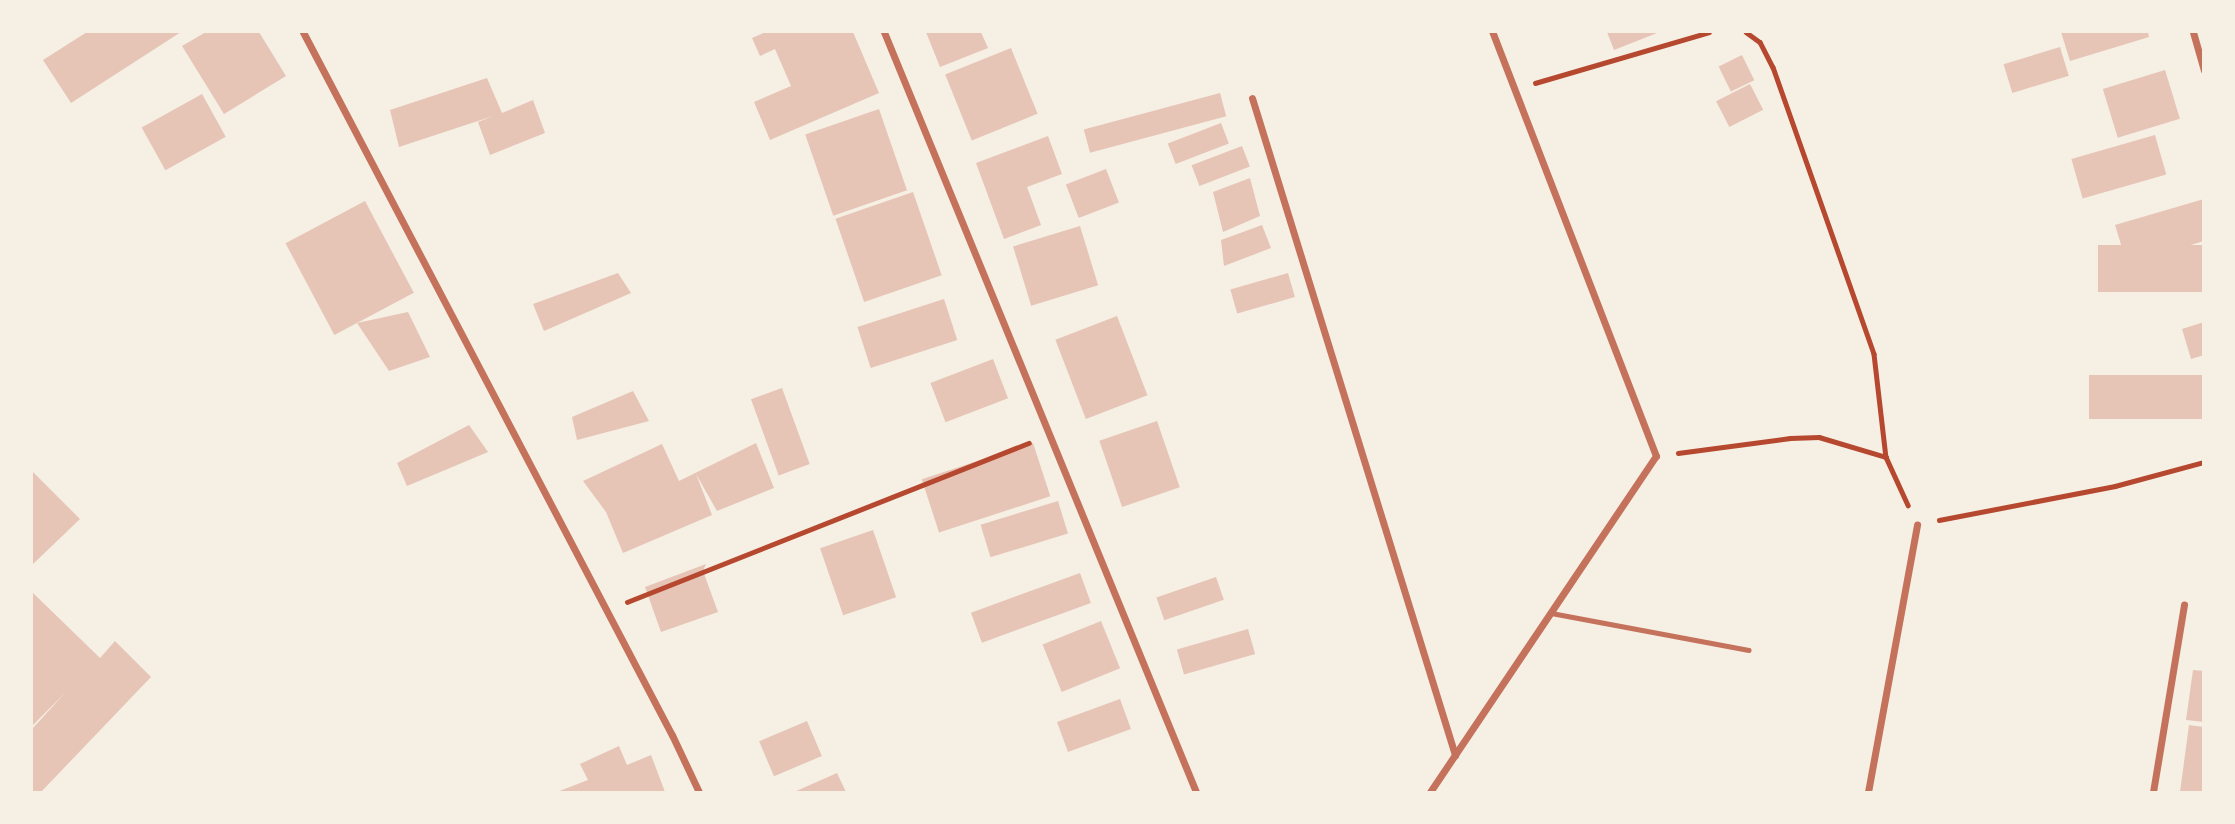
<!DOCTYPE html>
<html>
<head>
<meta charset="utf-8">
<style>
	body { margin:0 }
	#map { position:relative; width:2235px; height:824px; overflow:hidden; background:#f6efe4; font-family:Overpass,sans-serif }
	div>[style] { position:absolute }
	.building>* { inset:0; background:#e6c5b7; transform-origin:0 0 }
	.path>* { height:4.5px; margin:-2.25px; padding:0 2.25px; transform-origin:2.25px; border-radius:2.25px; background:#b5482f }
	.service>* { height:5px; margin:-2.5px; padding:0 2.5px; transform-origin:2.5px; border-radius:2.5px; background:#c5725c }
	.minor>* { height:7px; margin:-3.5px; padding:0 3.5px; transform-origin:3.5px; border-radius:3.5px; background:#c5725c }
	span { translate:-50% -50%; white-space:nowrap; text-align:center; line-height:1.15; -webkit-text-stroke:7px #f6efe4; paint-order:stroke }
	.frame { position:absolute; inset:0; border:33px solid #f6efe4; pointer-events:none }
</style>
</head>
<body>
<div id="map">
	<div class="building">
		<div style="clip-path:polygon(87px 32px,181px 32px,71px 103px,43px 60px)"></div>
		<div style="clip-path:polygon(206px 32px,259px 32px,286px 76px,224px 114px,182px 46px)"></div>
		<div style="clip-path:polygon(766px 32px,853px 32px,879px 93px,770px 140px,754px 102px,791px 86px,775px 49px,760px 56px,752px 38px)"></div>
		<div style="clip-path:polygon(926px 32px,981px 32px,988px 48px,940px 67px)"></div>
		<div style="clip-path:polygon(1607px 32px,1656px 32px,1657px 33px,1614px 50px)"></div>
		<div style="clip-path:polygon(2061px 32px,2148px 32px,2149px 37px,2070px 61px)"></div>
		<div style="left:2060px;top:47px;width:30px;height:59px;rotate:73deg"></div>
		<div style="left:1011px;top:48px;width:71px;height:71px;rotate:68deg"></div>
		<div style="left:1742px;top:55px;width:28px;height:26px;rotate:64deg"></div>
		<div style="left:2165px;top:70px;width:51px;height:65px;rotate:73deg"></div>
		<div style="clip-path:polygon(487px 78px,502px 113px,533px 100px,545px 133px,490px 155px,478px 122px,493px 116px,399px 147px,390px 110px)"></div>
		<div style="left:1750px;top:84px;width:29px;height:38px;rotate:63deg"></div>
		<div style="left:1220px;top:93px;width:24px;height:141px;rotate:75deg"></div>
		<div style="left:202px;top:94px;width:49px;height:69px;rotate:61deg"></div>
		<div style="left:879px;top:109px;width:86px;height:78px;rotate:71deg"></div>
		<div style="left:1221px;top:123px;width:22px;height:57px;rotate:69deg"></div>
		<div style="left:2155px;top:135px;width:41px;height:87px;rotate:74deg"></div>
		<div style="clip-path:polygon(1048px 136px,1062px 174px,1027px 187px,1041px 225px,1004px 239px,976px 163px)"></div>
		<div style="left:1242px;top:146px;width:22px;height:54px;rotate:69deg"></div>
		<div style="left:1106px;top:169px;width:36px;height:43px;rotate:69deg"></div>
		<div style="clip-path:polygon(1250px 178px,1260px 216px,1223px 232px,1213px 192px)"></div>
		<div style="left:913px;top:192px;width:88px;height:82px;rotate:71deg"></div>
		<div style="clip-path:polygon(2204px 199px,2204px 241px,2127px 264px,2115px 225px)"></div>
		<div style="left:365px;top:201px;width:104px;height:90px;rotate:62deg"></div>
		<div style="clip-path:polygon(1262px 225px,1271px 248px,1224px 266px,1221px 240px)"></div>
		<div style="left:1080px;top:226px;width:62px;height:70px;rotate:73deg"></div>
		<div style="left:2204px;top:245px;width:47px;height:106px;rotate:90deg"></div>
		<div style="clip-path:polygon(618px 273px,631px 293px,544px 331px,533px 304px)"></div>
		<div style="left:1288px;top:273px;width:25px;height:60px;rotate:74deg"></div>
		<div style="left:944px;top:299px;width:43px;height:91px;rotate:72deg"></div>
		<div style="clip-path:polygon(408px 312px,430px 357px,389px 371px,357px 323px)"></div>
		<div style="left:1117px;top:316px;width:85px;height:66px;rotate:69deg"></div>
		<div style="clip-path:polygon(2204px 322px,2204px 355px,2191px 359px,2182px 329px)"></div>
		<div style="left:993px;top:359px;width:42px;height:67px;rotate:69deg"></div>
		<div style="left:2204px;top:375px;width:44px;height:115px;rotate:90deg"></div>
		<div style="left:782px;top:388px;width:81px;height:33px;rotate:70deg"></div>
		<div style="clip-path:polygon(633px 391px,649px 421px,577px 440px,572px 417px)"></div>
		<div style="left:1157px;top:421px;width:70px;height:61px;rotate:71deg"></div>
		<div style="clip-path:polygon(469px 425px,488px 452px,407px 486px,397px 463px)"></div>
		<div style="clip-path:polygon(756px 443px,774px 488px,717px 511px,696px 474px,712px 515px,623px 553px,606px 512px,583px 481px,662px 444px,679px 481px)"></div>
		<div style="left:1033px;top:443px;width:56px;height:117px;rotate:72deg"></div>
		<div style="clip-path:polygon(32px 471px,80px 519px,32px 565px)"></div>
		<div style="left:1058px;top:501px;width:34px;height:81px;rotate:73deg"></div>
		<div style="left:873px;top:530px;width:71px;height:56px;rotate:71deg"></div>
		<div style="clip-path:polygon(706px 564px,703px 571px,718px 612px,661px 632px,645px 587px)"></div>
		<div style="left:1080px;top:573px;width:32px;height:116px;rotate:70deg"></div>
		<div style="left:1216px;top:577px;width:24px;height:63px;rotate:71deg"></div>
		<div style="clip-path:polygon(32px 592px,100px 658px,115px 641px,151px 677px,41px 792px,32px 792px,32px 729px,66px 692px,32px 726px)"></div>
		<div style="left:1101px;top:621px;width:51px;height:63px;rotate:68deg"></div>
		<div style="left:1248px;top:629px;width:26px;height:74px;rotate:74deg"></div>
		<div style="clip-path:polygon(2193px 670px,2204px 671px,2204px 722px,2186px 720px)"></div>
		<div style="left:1120px;top:699px;width:32px;height:67px;rotate:70deg"></div>
		<div style="left:807px;top:721px;width:38px;height:52px;rotate:67deg"></div>
		<div style="clip-path:polygon(2189px 725px,2204px 727px,2204px 792px,2180px 792px)"></div>
		<div style="clip-path:polygon(619px 746px,627px 765px,651px 755px,665px 792px,557px 792px,588px 780px,580px 764px)"></div>
		<div style="clip-path:polygon(837px 773px,846px 792px,794px 792px)"></div>
	</div>
	<div class="path">
		<div style="left:1746px;top:32px;width:17px;rotate:36deg"></div>
		<div style="left:1760px;top:42px;width:28px;rotate:63deg"></div>
		<div style="left:1773px;top:67px;width:304px;rotate:70.6deg"></div>
		<div style="left:1874px;top:354px;width:104px;rotate:83.4deg"></div>
		<div style="left:1886px;top:457px;width:53px;rotate:65.4deg"></div>
		<div style="left:1535px;top:83px;width:181px;rotate:-16.3deg"></div>
		<div style="left:1678px;top:453px;width:113px;rotate:-7.6deg"></div>
		<div style="left:1790px;top:438px;width:29px;rotate:-2deg"></div>
		<div style="left:1819px;top:437px;width:70px;rotate:16.6deg"></div>
		<div style="left:1939px;top:520px;width:179px;rotate:-10.9deg"></div>
		<div style="left:2115px;top:486px;width:92px;rotate:-15.1deg"></div>
		<div style="left:627px;top:602px;width:432px;rotate:-21.6deg"></div>
	</div>
	<div class="service">
		<div style="left:1551px;top:613px;width:201px;rotate:10.6deg"></div>
	</div>
	<div class="minor">
		<div style="left:303px;top:32px;width:794px;rotate:62.31deg"></div>
		<div style="left:672px;top:735px;width:63px;rotate:64.7deg"></div>
		<div style="left:884px;top:32px;width:822px;rotate:67.68deg"></div>
		<div style="left:2193px;top:32px;width:40px;rotate:74deg"></div>
		<div style="left:1252px;top:98px;width:688px;rotate:72.83deg"></div>
		<div style="left:1430px;top:792px;width:405px;rotate:-56.1deg"></div>
		<div style="left:1656px;top:456px;width:455px;rotate:-111.1deg"></div>
		<div style="left:1868px;top:792px;width:272px;rotate:-79.6deg"></div>
		<div style="left:2153px;top:792px;width:190px;rotate:-80.6deg"></div>
	</div>
	<div class="frame"></div>
</div>
</body>
</html>
